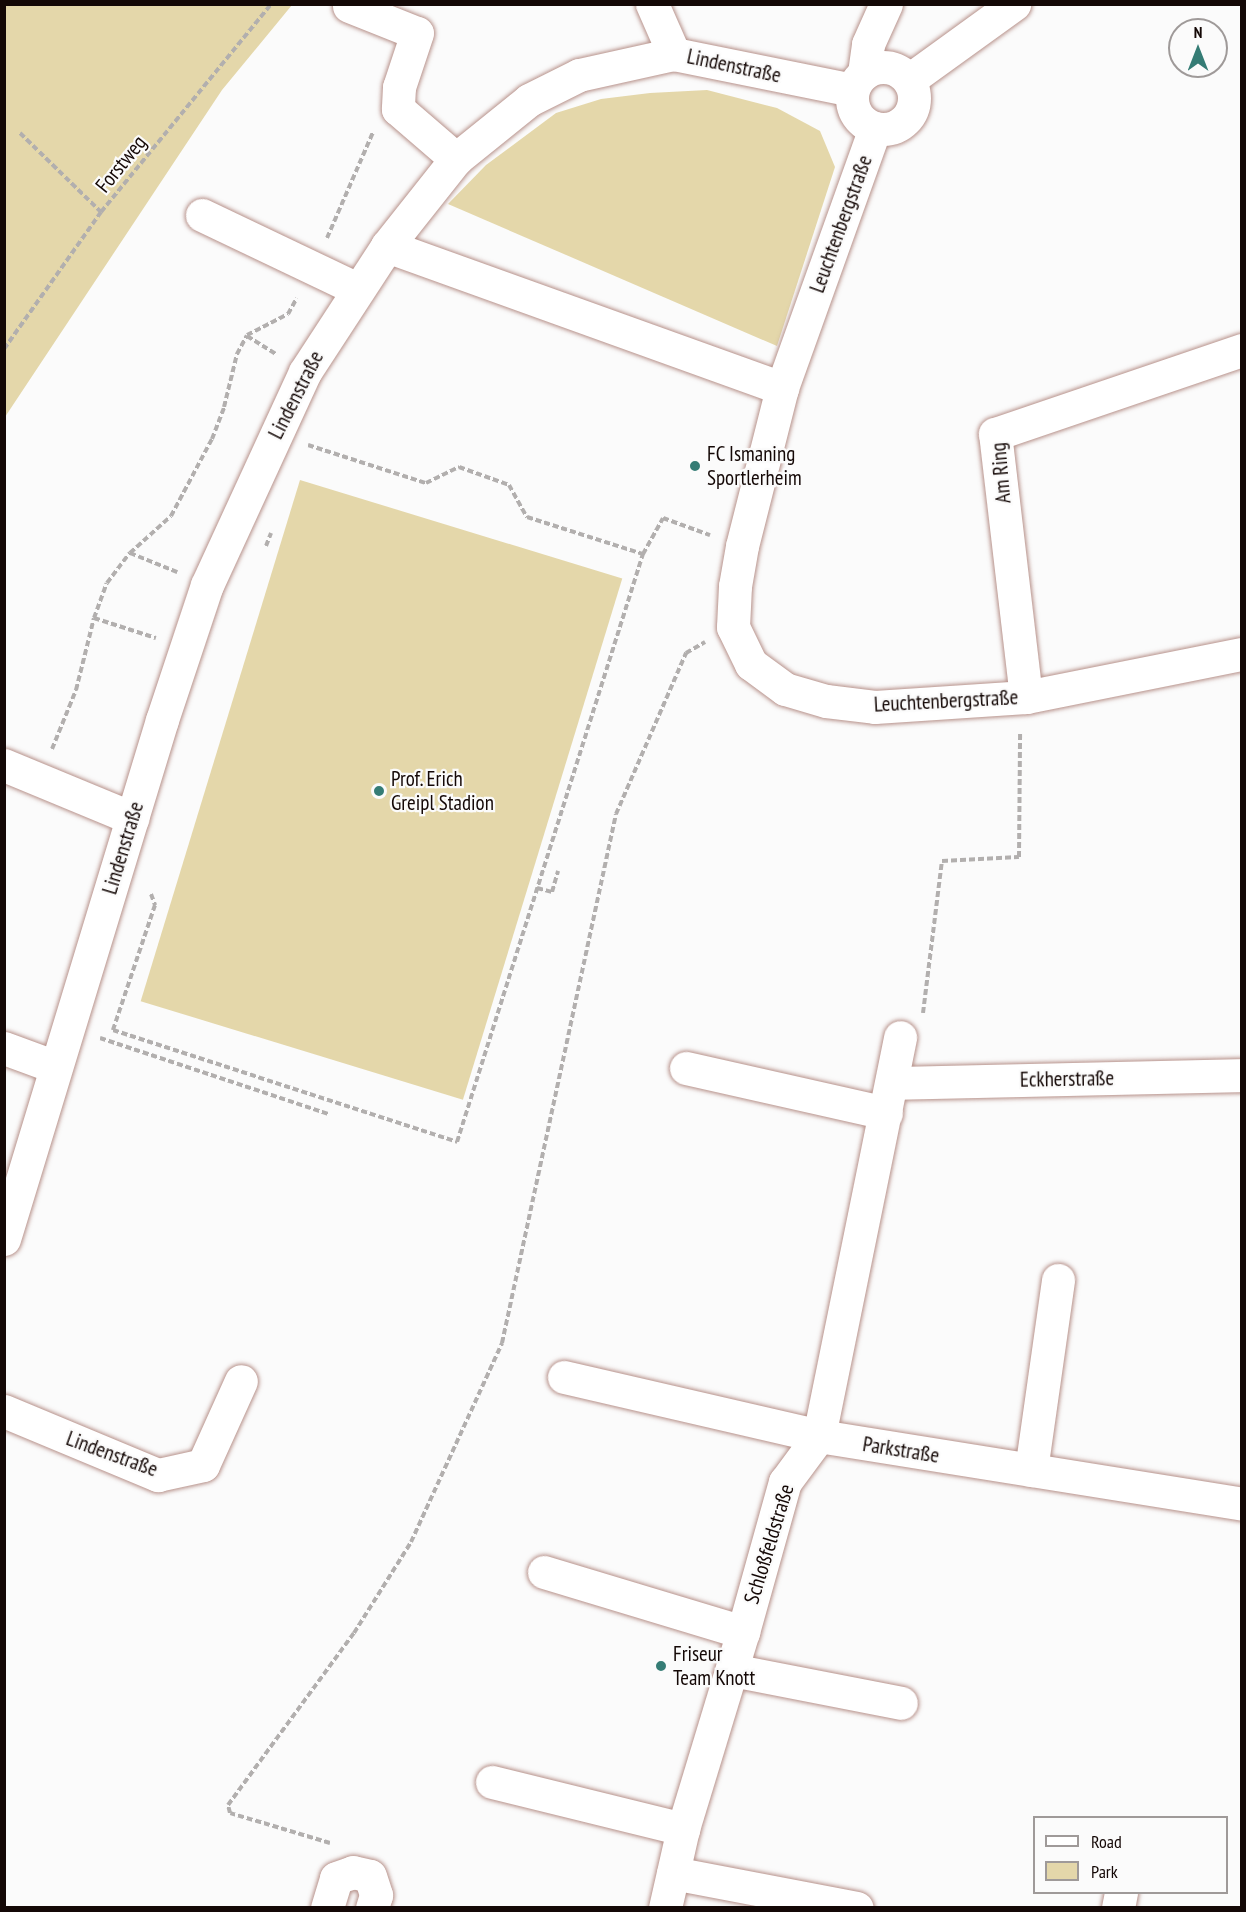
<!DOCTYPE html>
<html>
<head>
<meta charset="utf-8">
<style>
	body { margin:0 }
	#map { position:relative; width:1246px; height:1912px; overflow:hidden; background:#fbfbfb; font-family:"PT Sans Narrow",sans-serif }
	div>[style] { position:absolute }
	.green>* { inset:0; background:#e4d7aa; transform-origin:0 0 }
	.path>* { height:4px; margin-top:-2px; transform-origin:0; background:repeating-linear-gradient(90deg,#b2afae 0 6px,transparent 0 9px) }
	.roads { filter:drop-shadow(0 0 2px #b7928b) drop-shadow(0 0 2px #b7928b) }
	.minor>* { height:33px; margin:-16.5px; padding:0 16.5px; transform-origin:16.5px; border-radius:16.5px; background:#fff }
	.minor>.ring { margin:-16.5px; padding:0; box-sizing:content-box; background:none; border:33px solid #fff; border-radius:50% }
	.dots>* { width:16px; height:16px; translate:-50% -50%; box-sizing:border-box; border:3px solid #fbfbfb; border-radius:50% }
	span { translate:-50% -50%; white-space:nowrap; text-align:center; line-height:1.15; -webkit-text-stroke:4.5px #fbfbfb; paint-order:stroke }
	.street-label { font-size:21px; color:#140806 }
	.poi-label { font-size:21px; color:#140806 }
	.left { translate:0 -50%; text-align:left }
	.frame { position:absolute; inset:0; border:6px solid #140806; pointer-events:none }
	.legend { position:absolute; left:1033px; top:1816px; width:195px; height:78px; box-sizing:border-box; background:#fbfbfb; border:2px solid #9f9a99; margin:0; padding:8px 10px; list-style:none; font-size:18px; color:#140806 }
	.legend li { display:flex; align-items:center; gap:12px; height:30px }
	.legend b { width:30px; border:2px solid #9f9a99 }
	.north { position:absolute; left:1168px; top:18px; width:60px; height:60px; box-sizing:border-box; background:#fbfbfb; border:2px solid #9f9a99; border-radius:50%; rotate:0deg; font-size:16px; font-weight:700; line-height:24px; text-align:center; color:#140806 }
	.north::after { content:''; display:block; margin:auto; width:21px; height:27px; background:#357c75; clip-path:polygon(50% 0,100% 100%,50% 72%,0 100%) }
</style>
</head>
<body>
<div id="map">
	<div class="green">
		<div style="clip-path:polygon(5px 4px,292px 5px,222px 90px,5px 417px)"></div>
		<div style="clip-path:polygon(707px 90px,777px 108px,820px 131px,835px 167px,777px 346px,448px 204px,486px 165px,556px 113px,601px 99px,650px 93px)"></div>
		<div style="left:300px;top:480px;width:337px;height:545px;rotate:17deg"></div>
	</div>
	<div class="path">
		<div style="left:20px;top:133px;width:113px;rotate:44.3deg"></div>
		<div style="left:327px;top:238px;width:116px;rotate:-66.5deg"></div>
		<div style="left:247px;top:336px;width:34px;rotate:32deg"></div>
		<div style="left:4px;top:349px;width:168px;rotate:-54.7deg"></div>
		<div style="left:101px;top:212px;width:269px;rotate:-50.7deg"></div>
		<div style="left:308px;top:445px;width:124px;rotate:17.9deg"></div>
		<div style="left:426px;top:483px;width:37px;rotate:-26deg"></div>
		<div style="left:459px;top:467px;width:53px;rotate:19.8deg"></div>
		<div style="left:509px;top:485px;width:37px;rotate:61deg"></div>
		<div style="left:527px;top:517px;width:122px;rotate:17.7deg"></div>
		<div style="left:266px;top:546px;width:14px;rotate:-69deg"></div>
		<div style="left:130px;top:553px;width:51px;rotate:22deg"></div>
		<div style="left:94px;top:618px;width:65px;rotate:17.9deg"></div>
		<div style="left:52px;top:749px;width:64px;rotate:-67.9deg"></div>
		<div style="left:76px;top:690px;width:74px;rotate:-76deg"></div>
		<div style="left:94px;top:618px;width:37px;rotate:-70deg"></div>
		<div style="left:107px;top:583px;width:38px;rotate:-53deg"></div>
		<div style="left:130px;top:553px;width:55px;rotate:-42.1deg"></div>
		<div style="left:171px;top:516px;width:87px;rotate:-62deg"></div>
		<div style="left:212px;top:439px;width:34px;rotate:-69deg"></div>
		<div style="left:224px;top:407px;width:55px;rotate:-76.2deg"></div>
		<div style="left:237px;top:354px;width:21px;rotate:-62deg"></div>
		<div style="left:247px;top:335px;width:46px;rotate:-27.1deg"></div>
		<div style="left:288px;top:314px;width:18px;rotate:-61deg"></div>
		<div style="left:537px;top:888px;width:16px;rotate:15deg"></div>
		<div style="left:552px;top:892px;width:22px;rotate:-74deg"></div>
		<div style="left:151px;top:894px;width:12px;rotate:70deg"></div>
		<div style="left:155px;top:905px;width:132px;rotate:108.6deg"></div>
		<div style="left:113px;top:1030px;width:362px;rotate:18deg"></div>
		<div style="left:457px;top:1142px;width:617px;rotate:-72.45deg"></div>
		<div style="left:643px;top:554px;width:41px;rotate:-60.9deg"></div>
		<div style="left:663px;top:518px;width:50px;rotate:19.9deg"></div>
		<div style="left:923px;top:1013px;width:153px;rotate:-82.9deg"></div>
		<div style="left:942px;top:861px;width:77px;rotate:-3deg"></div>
		<div style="left:1019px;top:857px;width:126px;rotate:-89.5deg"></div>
		<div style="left:100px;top:1038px;width:241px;rotate:18.4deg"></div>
		<div style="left:330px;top:1843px;width:104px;rotate:-163.3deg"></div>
		<div style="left:230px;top:1813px;width:8px;rotate:-104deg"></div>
		<div style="left:228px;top:1805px;width:213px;rotate:-53.8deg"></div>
		<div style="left:354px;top:1633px;width:107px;rotate:-57.9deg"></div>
		<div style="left:411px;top:1542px;width:219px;rotate:-65.4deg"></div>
		<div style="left:502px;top:1343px;width:541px;rotate:-77.84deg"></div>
		<div style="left:616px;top:814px;width:176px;rotate:-66.5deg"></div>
		<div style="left:686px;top:653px;width:22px;rotate:-30deg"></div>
	</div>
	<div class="roads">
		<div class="minor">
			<div style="left:652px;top:4px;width:55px;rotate:66.3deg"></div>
			<div style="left:349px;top:6px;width:73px;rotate:21.7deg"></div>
			<div style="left:417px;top:33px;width:57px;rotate:108.4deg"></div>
			<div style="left:399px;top:87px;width:22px;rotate:93deg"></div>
			<div style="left:398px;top:109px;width:77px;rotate:40.8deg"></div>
			<div class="ring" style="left:852px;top:67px;width:29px;height:29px"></div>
			<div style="left:864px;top:73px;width:29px;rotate:-82deg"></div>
			<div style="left:868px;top:44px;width:44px;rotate:-65.8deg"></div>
			<div style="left:909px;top:80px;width:130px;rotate:-35.9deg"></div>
			<div style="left:875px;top:128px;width:276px;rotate:109.7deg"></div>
			<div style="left:782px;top:388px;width:163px;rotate:104.2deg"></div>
			<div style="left:742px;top:546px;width:41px;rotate:99.9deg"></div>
			<div style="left:735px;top:586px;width:41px;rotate:92.8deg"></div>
			<div style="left:733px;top:627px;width:41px;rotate:64.1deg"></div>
			<div style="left:751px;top:664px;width:42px;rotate:36.3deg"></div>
			<div style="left:785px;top:689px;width:43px;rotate:16.3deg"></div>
			<div style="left:826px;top:701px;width:49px;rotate:7deg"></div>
			<div style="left:875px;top:707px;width:151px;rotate:-3.8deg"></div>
			<div style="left:1026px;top:697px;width:220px;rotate:-11.3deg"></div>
			<div style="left:202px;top:215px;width:172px;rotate:25.5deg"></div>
			<div style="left:387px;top:246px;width:420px;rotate:19.8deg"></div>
			<div style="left:1026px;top:697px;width:265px;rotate:-96.7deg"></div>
			<div style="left:995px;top:434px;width:261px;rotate:-18.8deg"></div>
			<div style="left:4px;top:765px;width:139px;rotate:22.5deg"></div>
			<div style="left:4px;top:1048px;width:55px;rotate:20.1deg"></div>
			<div style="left:686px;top:1068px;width:205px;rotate:12.7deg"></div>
			<div style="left:892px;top:1083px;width:350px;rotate:-1.3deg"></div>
			<div style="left:4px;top:1239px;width:543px;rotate:-73.07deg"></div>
			<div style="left:162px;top:720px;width:142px;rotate:-71.6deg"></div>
			<div style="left:207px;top:585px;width:234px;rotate:-65.3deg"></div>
			<div style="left:305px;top:372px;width:150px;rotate:-56.9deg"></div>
			<div style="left:387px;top:246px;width:111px;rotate:-51.6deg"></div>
			<div style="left:456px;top:159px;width:94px;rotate:-38.9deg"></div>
			<div style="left:529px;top:100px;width:56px;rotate:-26.6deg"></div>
			<div style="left:579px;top:75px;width:97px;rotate:-12.5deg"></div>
			<div style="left:674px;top:54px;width:182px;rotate:11.4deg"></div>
			<div style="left:564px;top:1377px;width:262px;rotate:13deg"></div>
			<div style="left:819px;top:1436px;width:428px;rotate:9.1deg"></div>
			<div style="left:4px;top:1411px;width:167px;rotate:22.6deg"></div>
			<div style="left:158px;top:1475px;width:46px;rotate:-12.5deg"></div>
			<div style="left:203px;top:1465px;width:92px;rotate:-65.7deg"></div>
			<div style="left:1031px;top:1470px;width:192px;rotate:-81.9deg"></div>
			<div style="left:544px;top:1572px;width:208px;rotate:16.8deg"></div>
			<div style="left:732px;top:1670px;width:172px;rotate:11deg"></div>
			<div style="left:492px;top:1782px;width:197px;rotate:13.8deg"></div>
			<div style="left:673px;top:1873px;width:187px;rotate:10.8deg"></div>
			<div style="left:327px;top:1908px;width:31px;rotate:-73deg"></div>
			<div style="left:336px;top:1878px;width:18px;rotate:-19deg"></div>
			<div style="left:353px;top:1872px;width:17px;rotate:13deg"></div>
			<div style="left:370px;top:1876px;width:20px;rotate:72deg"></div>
			<div style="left:376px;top:1895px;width:14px;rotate:107deg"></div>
			<div style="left:665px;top:1908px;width:81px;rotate:-77.2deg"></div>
			<div style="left:683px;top:1829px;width:206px;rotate:-73.1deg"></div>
			<div style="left:743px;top:1632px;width:156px;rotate:-74.4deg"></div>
			<div style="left:785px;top:1482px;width:57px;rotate:-53.5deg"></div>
			<div style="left:819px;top:1436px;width:407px;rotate:-78.5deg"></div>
			<div style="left:1118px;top:1908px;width:16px;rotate:-79deg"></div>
		</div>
	</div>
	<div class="dots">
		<div style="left:695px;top:466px;background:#357c75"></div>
		<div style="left:379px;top:791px;background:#357c75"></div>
		<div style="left:661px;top:1666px;background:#357c75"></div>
	</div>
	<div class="street-label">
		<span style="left:734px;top:66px;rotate:12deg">Lindenstraße</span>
		<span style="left:121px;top:164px;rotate:-51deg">Forstweg</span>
		<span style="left:841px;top:224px;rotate:-70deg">Leuchtenbergstraße</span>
		<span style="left:296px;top:395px;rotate:-63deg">Lindenstraße</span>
		<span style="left:1001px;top:473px;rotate:-95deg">Am Ring</span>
		<span style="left:946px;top:701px;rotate:-3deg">Leuchtenbergstraße</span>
		<span style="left:123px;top:848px;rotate:-73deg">Lindenstraße</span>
		<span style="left:1067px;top:1079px;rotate:-1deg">Eckherstraße</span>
		<span style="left:901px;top:1450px;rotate:9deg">Parkstraße</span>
		<span style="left:112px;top:1454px;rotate:20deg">Lindenstraße</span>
		<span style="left:769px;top:1544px;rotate:-73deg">Schloßfeldstraße</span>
	</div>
	<div class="poi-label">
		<span class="left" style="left:707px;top:466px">FC Ismaning<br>Sportlerheim</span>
		<span class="left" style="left:391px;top:791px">Prof. Erich<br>Greipl Stadion</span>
		<span class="left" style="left:673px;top:1666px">Friseur<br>Team Knott</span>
	</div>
	<div class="frame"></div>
	<ul class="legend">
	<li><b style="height:8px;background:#fff"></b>Road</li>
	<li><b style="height:16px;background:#e4d7aa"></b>Park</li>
	</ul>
	<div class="north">N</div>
</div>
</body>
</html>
